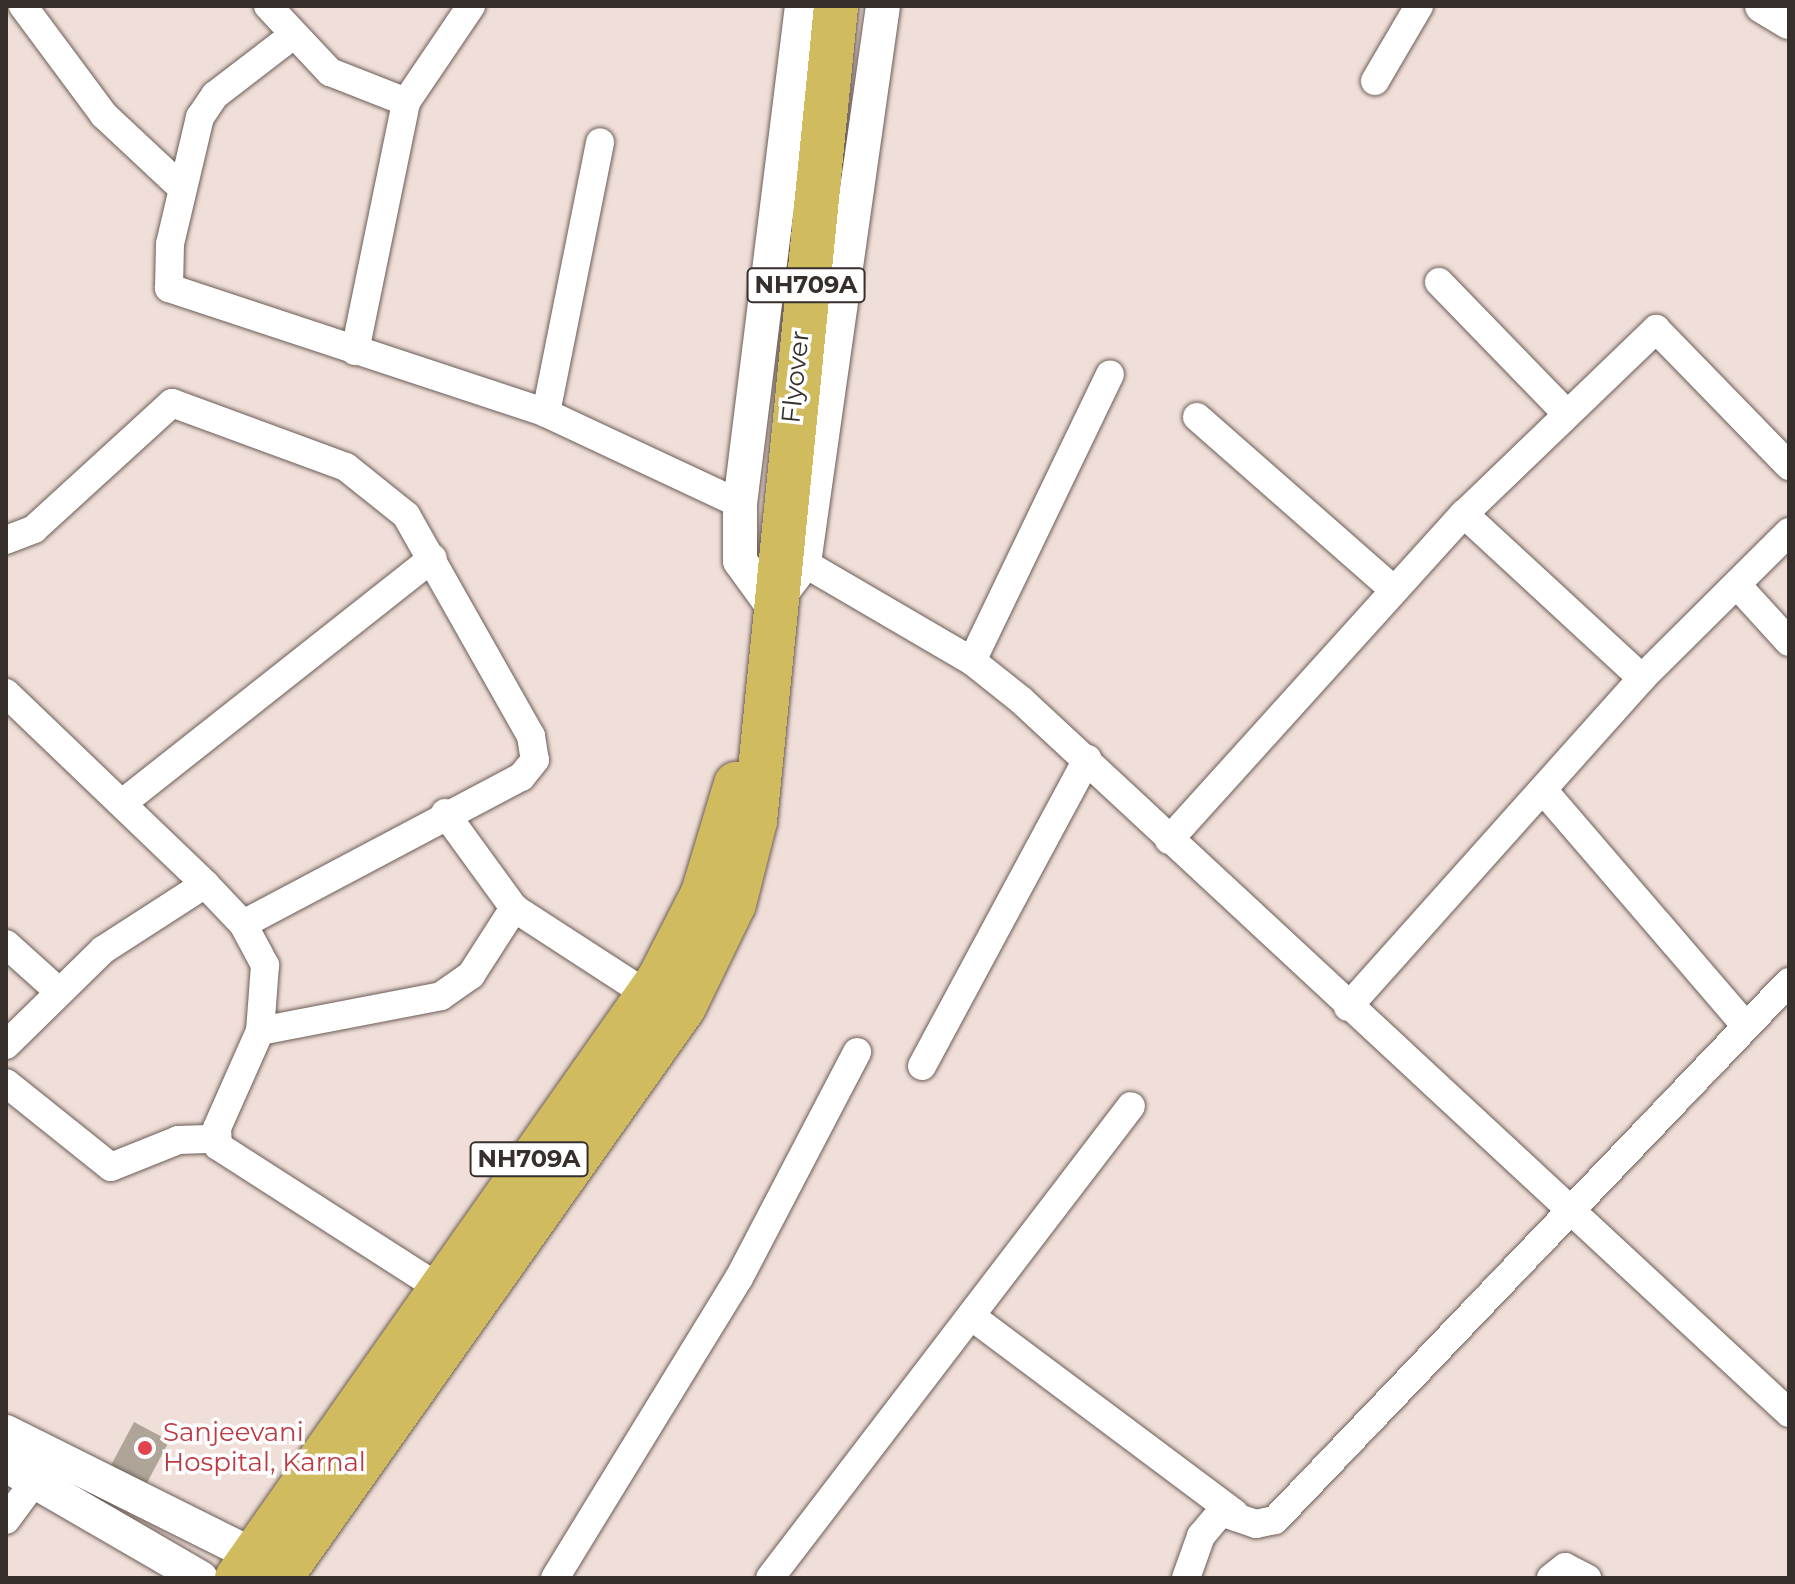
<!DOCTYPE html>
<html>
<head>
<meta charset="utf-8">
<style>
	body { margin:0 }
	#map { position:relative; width:1795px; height:1584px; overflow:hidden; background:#f0dfd8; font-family:Montserrat,sans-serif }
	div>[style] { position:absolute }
	.building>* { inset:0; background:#aea497; transform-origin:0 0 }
	.roads { filter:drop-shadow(0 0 2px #6b5c57) drop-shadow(0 0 2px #6b5c57) }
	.minor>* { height:28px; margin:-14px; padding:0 14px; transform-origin:14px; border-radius:14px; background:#fff }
	.tertiary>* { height:34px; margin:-17px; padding:0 17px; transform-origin:17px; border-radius:17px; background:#fff }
	.trunk>* { height:44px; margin:-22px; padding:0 22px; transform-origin:22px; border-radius:22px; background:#d0bc5f }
	.dots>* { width:22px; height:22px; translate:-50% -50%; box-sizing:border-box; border:4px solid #fff; border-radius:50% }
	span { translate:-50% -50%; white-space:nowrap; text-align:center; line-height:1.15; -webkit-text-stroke:7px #fff; paint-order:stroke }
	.shield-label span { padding:2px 6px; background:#fff; border:2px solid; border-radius:6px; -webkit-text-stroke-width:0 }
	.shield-label { font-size:24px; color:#362f2c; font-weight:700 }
	.street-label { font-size:26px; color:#362f2c }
	.health-label { font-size:26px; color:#be3a42 }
	.left { translate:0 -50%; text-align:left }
	.frame { position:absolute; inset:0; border:8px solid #362f2c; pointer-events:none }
</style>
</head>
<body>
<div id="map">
	<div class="building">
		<div style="left:134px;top:1422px;width:40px;height:50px;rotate:28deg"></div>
	</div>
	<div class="roads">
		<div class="minor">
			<div style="left:23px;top:6px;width:136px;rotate:53.4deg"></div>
			<div style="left:104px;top:115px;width:107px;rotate:43.1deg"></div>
			<div style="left:268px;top:6px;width:91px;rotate:46.8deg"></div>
			<div style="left:330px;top:72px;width:82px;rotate:21.5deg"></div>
			<div style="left:292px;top:36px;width:97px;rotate:142.5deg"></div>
			<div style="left:215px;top:95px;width:27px;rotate:124deg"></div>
			<div style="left:200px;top:117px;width:130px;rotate:103.3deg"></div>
			<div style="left:170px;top:244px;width:44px;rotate:91.3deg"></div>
			<div style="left:169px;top:288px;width:397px;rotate:18.3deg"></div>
			<div style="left:546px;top:413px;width:214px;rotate:25.1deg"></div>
			<div style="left:1375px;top:81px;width:87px;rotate:-59.6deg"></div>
			<div style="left:1439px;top:282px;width:180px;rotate:45.9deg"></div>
			<div style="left:355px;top:351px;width:254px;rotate:-78.4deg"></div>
			<div style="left:406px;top:102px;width:116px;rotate:-55.9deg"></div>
			<div style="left:546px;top:413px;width:276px;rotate:-78.7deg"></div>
			<div style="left:1197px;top:417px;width:261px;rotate:41.3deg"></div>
			<div style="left:1464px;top:514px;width:242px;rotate:42.7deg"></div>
			<div style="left:6px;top:540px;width:30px;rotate:-21deg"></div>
			<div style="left:34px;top:529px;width:187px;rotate:-42.4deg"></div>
			<div style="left:172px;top:403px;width:185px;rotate:20.2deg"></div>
			<div style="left:346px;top:467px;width:77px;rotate:38.7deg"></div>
			<div style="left:406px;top:515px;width:254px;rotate:60.5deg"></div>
			<div style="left:531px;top:736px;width:24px;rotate:81deg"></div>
			<div style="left:535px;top:760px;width:22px;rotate:129deg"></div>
			<div style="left:521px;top:777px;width:314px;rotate:152.1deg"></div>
			<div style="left:804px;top:563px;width:194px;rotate:30.3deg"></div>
			<div style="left:972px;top:661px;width:63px;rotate:38.5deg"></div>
			<div style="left:1021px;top:700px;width:1048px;rotate:42.87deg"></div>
			<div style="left:1737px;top:585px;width:77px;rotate:47.6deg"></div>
			<div style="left:972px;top:661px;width:318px;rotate:-64.3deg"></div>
			<div style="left:6px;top:693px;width:276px;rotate:43.8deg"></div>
			<div style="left:205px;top:884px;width:55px;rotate:46.5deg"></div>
			<div style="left:243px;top:924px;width:47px;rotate:61.8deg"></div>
			<div style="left:265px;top:965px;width:66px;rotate:94.3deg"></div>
			<div style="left:260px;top:1031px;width:106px;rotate:113.9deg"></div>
			<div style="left:217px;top:1128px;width:18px;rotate:87deg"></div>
			<div style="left:218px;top:1146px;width:259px;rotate:32.7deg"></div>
			<div style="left:1543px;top:790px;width:311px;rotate:49.3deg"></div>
			<div style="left:125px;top:801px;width:392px;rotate:-38.3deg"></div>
			<div style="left:445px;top:813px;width:117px;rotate:54deg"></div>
			<div style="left:514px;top:908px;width:160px;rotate:33deg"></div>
			<div style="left:1169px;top:840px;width:440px;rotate:-47.9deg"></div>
			<div style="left:1464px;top:514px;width:267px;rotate:-43.9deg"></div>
			<div style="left:1656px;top:329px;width:191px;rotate:45.8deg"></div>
			<div style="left:6px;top:944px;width:69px;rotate:42deg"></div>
			<div style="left:1348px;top:1007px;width:441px;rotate:-48.2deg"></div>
			<div style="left:1642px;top:678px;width:207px;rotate:-44.8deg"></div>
			<div style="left:260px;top:1031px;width:184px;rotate:-10.9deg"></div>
			<div style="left:441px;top:996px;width:37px;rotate:-35deg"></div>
			<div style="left:471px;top:975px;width:80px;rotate:-57.3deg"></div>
			<div style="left:6px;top:1045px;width:136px;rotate:-44.4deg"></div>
			<div style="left:103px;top:950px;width:121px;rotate:-32.9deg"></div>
			<div style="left:922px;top:1066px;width:349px;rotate:-61.7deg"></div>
			<div style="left:6px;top:1083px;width:134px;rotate:38.7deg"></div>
			<div style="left:111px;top:1167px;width:72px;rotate:-21.9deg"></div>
			<div style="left:178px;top:1140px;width:36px;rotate:-2deg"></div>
			<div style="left:971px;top:1316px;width:329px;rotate:36.8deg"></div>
			<div style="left:6px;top:1520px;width:47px;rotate:-53.6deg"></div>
			<div style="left:555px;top:1578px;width:352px;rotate:-58.5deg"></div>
			<div style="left:739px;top:1278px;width:255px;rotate:-62.4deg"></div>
			<div style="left:770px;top:1578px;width:594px;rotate:-52.59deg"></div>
			<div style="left:1186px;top:1578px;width:45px;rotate:-70.3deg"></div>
			<div style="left:1201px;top:1536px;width:31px;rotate:-50deg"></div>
			<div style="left:1221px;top:1512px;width:37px;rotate:19deg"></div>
			<div style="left:1256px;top:1524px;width:19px;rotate:-12deg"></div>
			<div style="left:1275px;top:1520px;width:744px;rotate:-46.31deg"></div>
			<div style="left:1551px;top:1578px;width:18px;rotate:-38deg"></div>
			<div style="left:1565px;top:1567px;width:25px;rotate:27deg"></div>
		</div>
		<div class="tertiary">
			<div style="left:802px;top:6px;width:502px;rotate:97.1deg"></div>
			<div style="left:740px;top:504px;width:57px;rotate:90deg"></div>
			<div style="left:740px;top:561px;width:54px;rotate:54deg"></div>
			<div style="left:772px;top:605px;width:53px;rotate:-52.7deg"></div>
			<div style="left:804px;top:563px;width:563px;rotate:-81.93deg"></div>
			<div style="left:1762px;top:6px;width:31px;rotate:31deg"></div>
			<div style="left:6px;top:1432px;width:276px;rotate:26.5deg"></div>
			<div style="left:6px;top:1465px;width:225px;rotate:30.1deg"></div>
		</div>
		<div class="trunk">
			<div style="left:237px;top:1578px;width:733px;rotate:-54.84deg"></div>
			<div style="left:659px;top:979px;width:97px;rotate:-62.9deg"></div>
			<div style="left:703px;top:893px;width:114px;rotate:-73.2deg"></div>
			<div style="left:280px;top:1578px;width:699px;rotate:-54.72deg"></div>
			<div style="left:684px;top:1007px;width:114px;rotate:-64.1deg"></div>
			<div style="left:734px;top:904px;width:86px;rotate:-75.8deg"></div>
			<div style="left:755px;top:821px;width:819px;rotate:-84.32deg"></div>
		</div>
	</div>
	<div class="dots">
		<div style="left:145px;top:1448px;background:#e0444e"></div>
	</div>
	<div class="shield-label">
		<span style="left:806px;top:285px">NH709A</span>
		<span style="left:529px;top:1159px">NH709A</span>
	</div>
	<div class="street-label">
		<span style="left:796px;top:377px;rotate:-84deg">Flyover</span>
	</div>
	<div class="health-label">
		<span class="left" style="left:163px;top:1448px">Sanjeevani<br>Hospital, Karnal</span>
	</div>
	<div class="frame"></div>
</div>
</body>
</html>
